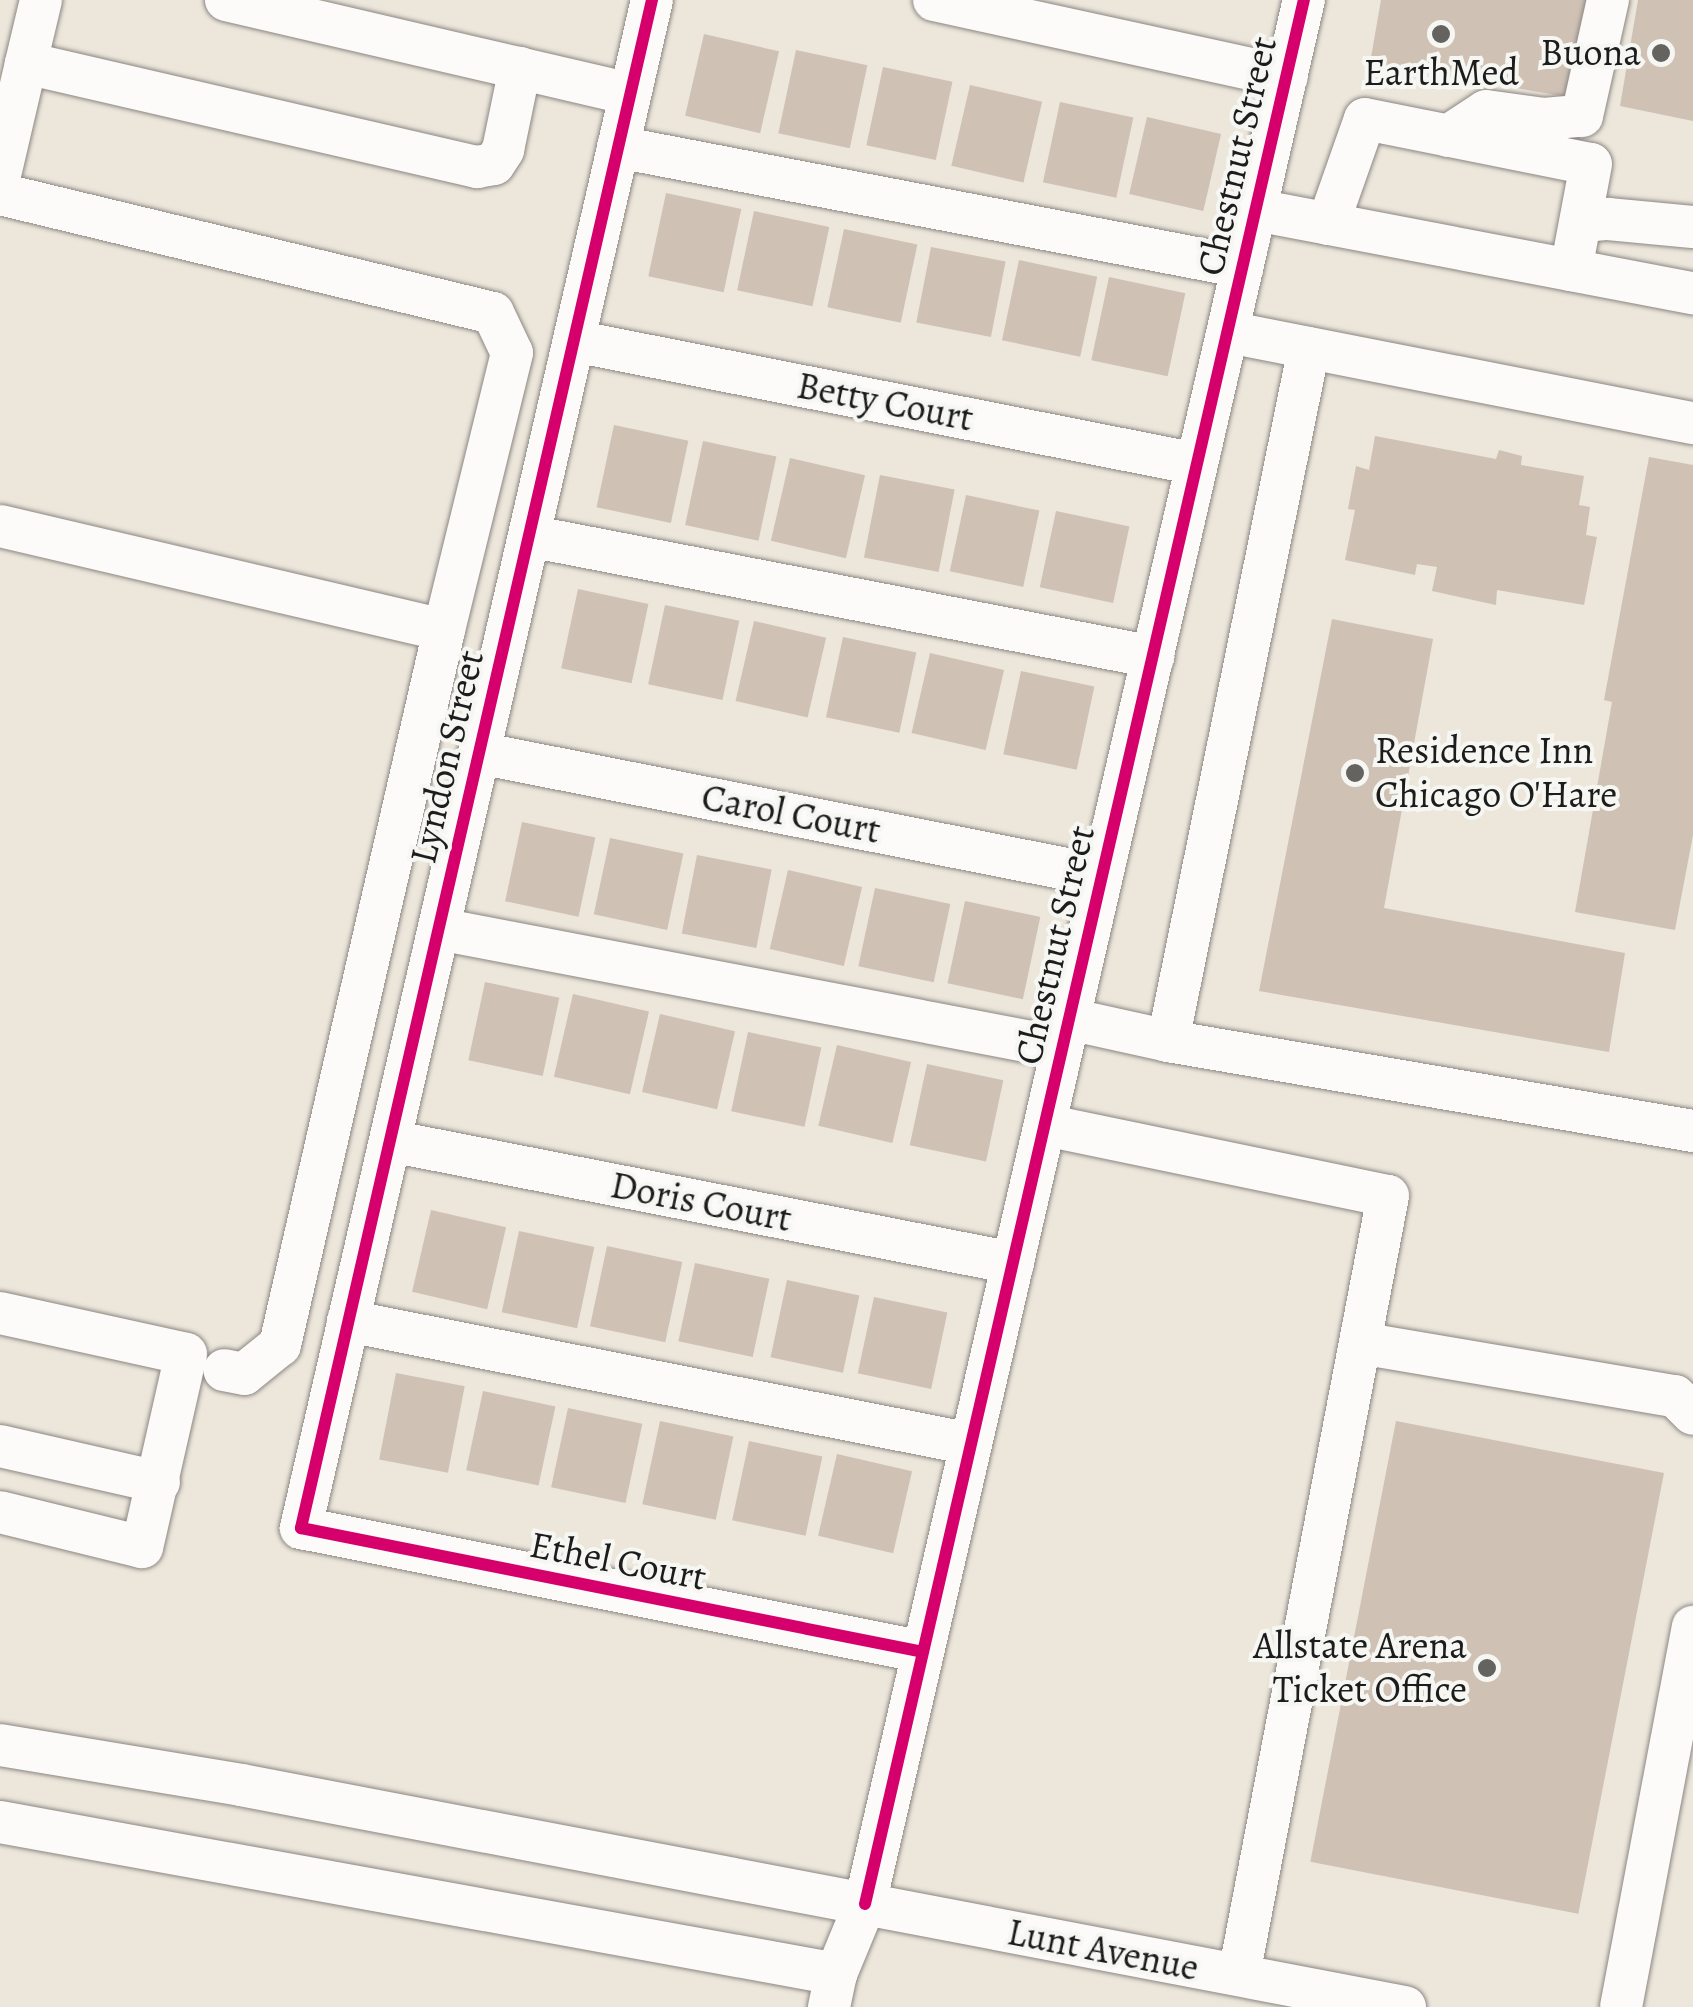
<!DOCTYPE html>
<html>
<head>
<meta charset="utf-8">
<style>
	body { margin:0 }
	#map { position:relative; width:1693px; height:2007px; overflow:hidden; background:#ece6db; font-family:Alegreya,serif }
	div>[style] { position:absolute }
	.building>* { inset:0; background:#d0c1b5; transform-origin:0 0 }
	.roads { filter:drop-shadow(0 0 2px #8b8782) drop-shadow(0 0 2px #8b8782) }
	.minor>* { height:42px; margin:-21px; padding:0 21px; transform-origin:21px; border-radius:21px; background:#fcfbfa }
	.cycleway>* { height:12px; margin:-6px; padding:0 6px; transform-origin:6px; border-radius:6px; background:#d6006c }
	.dots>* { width:28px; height:28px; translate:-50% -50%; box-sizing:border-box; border:5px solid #f6f6f2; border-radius:50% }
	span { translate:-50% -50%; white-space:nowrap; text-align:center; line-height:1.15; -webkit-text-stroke:8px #f6f6f2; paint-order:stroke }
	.poi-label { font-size:38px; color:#1c1c1c }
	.right { translate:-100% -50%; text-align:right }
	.left { translate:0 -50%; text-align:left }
	.street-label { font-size:38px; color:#1c1c1c }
</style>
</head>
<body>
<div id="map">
	<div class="building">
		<div style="clip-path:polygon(1381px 0,1603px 0,1586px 100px,1370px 63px)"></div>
		<div style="clip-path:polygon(1638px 0,1693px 0,1693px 121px,1620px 106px)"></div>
		<div style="left:704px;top:34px;width:77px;height:84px;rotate:13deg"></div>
		<div style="left:796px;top:50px;width:73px;height:85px;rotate:12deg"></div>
		<div style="left:883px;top:67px;width:71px;height:80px;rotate:12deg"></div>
		<div style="left:970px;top:85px;width:74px;height:83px;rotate:13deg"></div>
		<div style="left:1060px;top:102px;width:75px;height:82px;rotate:12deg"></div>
		<div style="left:1147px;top:117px;width:76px;height:79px;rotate:13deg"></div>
		<div style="left:666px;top:193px;width:77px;height:85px;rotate:12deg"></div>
		<div style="left:754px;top:211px;width:77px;height:81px;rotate:12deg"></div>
		<div style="left:844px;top:229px;width:75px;height:80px;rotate:12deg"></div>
		<div style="left:931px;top:247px;width:76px;height:77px;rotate:11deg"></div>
		<div style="left:1019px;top:260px;width:80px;height:82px;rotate:12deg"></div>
		<div style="left:1109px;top:277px;width:78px;height:85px;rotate:12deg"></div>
		<div style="left:614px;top:425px;width:76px;height:84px;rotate:12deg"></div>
		<div style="clip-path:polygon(1375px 436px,1496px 459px,1499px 450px,1522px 456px,1521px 465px,1584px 476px,1579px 505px,1590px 507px,1586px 535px,1597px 537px,1584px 605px,1497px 590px,1496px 605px,1432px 591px,1437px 567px,1417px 564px,1415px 575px,1345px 560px,1355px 510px,1348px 509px,1356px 466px,1369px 470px)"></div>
		<div style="left:703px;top:441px;width:75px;height:86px;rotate:12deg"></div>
		<div style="clip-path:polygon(1649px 457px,1693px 465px,1693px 835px,1675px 930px,1575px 912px,1612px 702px,1604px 700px)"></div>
		<div style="left:790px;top:458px;width:77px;height:85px;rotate:13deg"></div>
		<div style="left:880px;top:475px;width:76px;height:84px;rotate:11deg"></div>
		<div style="left:966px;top:495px;width:75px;height:78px;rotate:12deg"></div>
		<div style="left:1056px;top:511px;width:75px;height:78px;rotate:12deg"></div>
		<div style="left:578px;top:589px;width:72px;height:81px;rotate:12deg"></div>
		<div style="left:665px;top:605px;width:76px;height:81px;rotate:12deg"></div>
		<div style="clip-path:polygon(1332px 619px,1433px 639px,1384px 908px,1625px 953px,1609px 1052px,1259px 991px)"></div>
		<div style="left:754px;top:621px;width:74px;height:82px;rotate:13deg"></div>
		<div style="left:843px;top:637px;width:75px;height:82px;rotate:12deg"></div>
		<div style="left:930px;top:653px;width:76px;height:82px;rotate:13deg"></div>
		<div style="left:1021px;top:671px;width:75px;height:85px;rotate:12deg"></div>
		<div style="left:522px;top:822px;width:75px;height:81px;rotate:12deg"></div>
		<div style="left:610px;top:838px;width:75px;height:78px;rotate:12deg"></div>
		<div style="left:697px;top:855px;width:76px;height:80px;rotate:11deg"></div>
		<div style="left:788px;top:870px;width:76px;height:81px;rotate:13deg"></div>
		<div style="left:875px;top:888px;width:77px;height:80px;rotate:12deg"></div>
		<div style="left:965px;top:901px;width:77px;height:84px;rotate:12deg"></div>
		<div style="left:485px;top:982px;width:76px;height:80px;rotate:12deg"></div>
		<div style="left:573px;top:994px;width:78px;height:85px;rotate:13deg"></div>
		<div style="left:660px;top:1014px;width:77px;height:80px;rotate:13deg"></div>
		<div style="left:748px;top:1032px;width:75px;height:81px;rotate:12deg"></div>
		<div style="left:837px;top:1045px;width:76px;height:83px;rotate:13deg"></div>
		<div style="left:927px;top:1064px;width:78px;height:83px;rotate:12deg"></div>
		<div style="left:431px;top:1210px;width:77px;height:84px;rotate:13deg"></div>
		<div style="left:519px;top:1231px;width:77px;height:83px;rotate:12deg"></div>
		<div style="left:607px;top:1246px;width:77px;height:82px;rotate:12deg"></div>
		<div style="left:695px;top:1263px;width:76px;height:80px;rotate:12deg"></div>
		<div style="left:787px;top:1280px;width:74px;height:79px;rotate:12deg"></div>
		<div style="left:874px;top:1297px;width:75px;height:78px;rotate:12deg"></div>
		<div style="left:396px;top:1373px;width:70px;height:88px;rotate:11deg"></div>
		<div style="left:483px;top:1391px;width:74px;height:81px;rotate:12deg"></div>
		<div style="left:568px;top:1408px;width:76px;height:81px;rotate:12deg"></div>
		<div style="left:660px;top:1421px;width:75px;height:85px;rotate:12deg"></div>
		<div style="left:1396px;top:1421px;width:273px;height:449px;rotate:11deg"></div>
		<div style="left:749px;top:1441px;width:75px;height:81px;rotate:12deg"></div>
		<div style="left:837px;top:1454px;width:77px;height:84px;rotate:13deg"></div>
	</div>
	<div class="roads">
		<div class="minor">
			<div style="left:41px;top:0;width:65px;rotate:103.4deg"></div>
			<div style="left:26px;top:63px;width:463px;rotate:13deg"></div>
			<div style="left:477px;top:167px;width:17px;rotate:-10deg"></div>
			<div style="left:494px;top:164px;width:17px;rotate:-57deg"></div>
			<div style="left:503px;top:150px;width:84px;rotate:-78.3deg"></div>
			<div style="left:226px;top:0;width:415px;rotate:13.1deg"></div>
			<div style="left:652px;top:0;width:1568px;rotate:102.94deg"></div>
			<div style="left:301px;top:1528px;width:634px;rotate:11.27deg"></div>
			<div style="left:934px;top:0;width:361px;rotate:12.3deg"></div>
			<div style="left:1448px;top:136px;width:45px;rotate:-33.3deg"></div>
			<div style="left:1486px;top:111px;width:59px;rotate:7.9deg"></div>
			<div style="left:1544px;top:119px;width:38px;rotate:-5deg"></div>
			<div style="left:1582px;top:116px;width:119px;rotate:-77.4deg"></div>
			<div style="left:618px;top:147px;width:636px;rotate:10.87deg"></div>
			<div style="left:0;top:175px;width:115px;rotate:-76.9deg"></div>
			<div style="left:0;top:194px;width:507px;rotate:13.57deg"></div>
			<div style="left:493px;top:313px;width:44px;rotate:64.6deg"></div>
			<div style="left:512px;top:353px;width:285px;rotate:103.8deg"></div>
			<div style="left:444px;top:630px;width:734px;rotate:102.92deg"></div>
			<div style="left:280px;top:1345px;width:46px;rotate:141.1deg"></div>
			<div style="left:244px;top:1374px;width:20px;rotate:-169deg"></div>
			<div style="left:1256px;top:210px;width:445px;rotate:10.8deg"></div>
			<div style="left:1583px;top:221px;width:25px;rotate:-5deg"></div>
			<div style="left:1608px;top:219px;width:85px;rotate:5.4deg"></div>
			<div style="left:1328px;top:224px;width:111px;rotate:-70.6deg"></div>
			<div style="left:1365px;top:119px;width:230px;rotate:11.3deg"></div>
			<div style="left:1591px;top:164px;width:108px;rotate:100.7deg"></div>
			<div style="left:1228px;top:332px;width:474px;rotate:11.1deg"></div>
			<div style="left:574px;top:341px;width:635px;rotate:11.17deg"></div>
			<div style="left:0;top:526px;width:456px;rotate:13.2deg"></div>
			<div style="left:529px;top:536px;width:636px;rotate:10.97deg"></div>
			<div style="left:479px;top:753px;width:635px;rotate:11.17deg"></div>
			<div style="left:439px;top:929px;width:634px;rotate:10.81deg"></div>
			<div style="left:1069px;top:1019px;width:101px;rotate:12.5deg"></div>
			<div style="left:1168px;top:1041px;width:533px;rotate:9.73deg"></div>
			<div style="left:1168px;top:1041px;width:707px;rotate:-78.5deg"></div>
			<div style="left:1045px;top:1125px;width:350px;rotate:11.7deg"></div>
			<div style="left:1388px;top:1196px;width:793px;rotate:100.83deg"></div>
			<div style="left:390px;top:1141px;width:635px;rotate:11.08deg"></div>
			<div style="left:0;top:1313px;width:190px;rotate:12.4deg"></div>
			<div style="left:186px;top:1354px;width:198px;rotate:102.8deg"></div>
			<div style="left:142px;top:1547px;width:146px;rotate:-166.2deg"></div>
			<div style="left:348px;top:1321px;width:635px;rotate:11.17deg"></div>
			<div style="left:1360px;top:1343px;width:319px;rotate:9.6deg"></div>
			<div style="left:1675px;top:1396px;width:25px;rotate:45deg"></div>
			<div style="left:0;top:1446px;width:163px;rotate:12.8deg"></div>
			<div style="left:0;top:1745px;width:244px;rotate:9.4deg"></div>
			<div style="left:241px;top:1785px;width:1185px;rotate:10.8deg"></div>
			<div style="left:0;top:1822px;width:850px;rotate:10.3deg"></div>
			<div style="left:829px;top:2007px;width:34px;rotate:-78deg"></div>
			<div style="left:836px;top:1974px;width:76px;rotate:-67.5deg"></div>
			<div style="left:865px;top:1904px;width:1954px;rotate:-77.02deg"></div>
			<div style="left:1621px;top:2007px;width:387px;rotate:-79.3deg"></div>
		</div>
	</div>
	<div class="cycleway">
		<div style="left:652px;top:0;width:1568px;rotate:102.94deg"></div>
		<div style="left:301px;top:1528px;width:634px;rotate:11.27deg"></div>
		<div style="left:865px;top:1904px;width:1954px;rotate:-77.02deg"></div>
	</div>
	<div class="dots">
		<div style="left:1441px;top:34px;background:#65635f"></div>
		<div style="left:1661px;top:53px;background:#65635f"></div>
		<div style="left:1355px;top:773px;background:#65635f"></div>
		<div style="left:1487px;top:1668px;background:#65635f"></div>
	</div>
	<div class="poi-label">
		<span class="right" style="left:1641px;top:53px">Buona</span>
		<span style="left:1441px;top:73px">EarthMed</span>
		<span class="left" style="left:1375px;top:773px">Residence Inn<br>Chicago O'Hare</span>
		<span class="right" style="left:1467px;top:1668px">Allstate Arena<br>Ticket Office</span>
	</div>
	<div class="street-label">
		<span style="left:1237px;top:156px;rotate:-77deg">Chestnut Street</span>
		<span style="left:885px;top:402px;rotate:11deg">Betty Court</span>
		<span style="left:447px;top:757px;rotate:-77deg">Lyndon Street</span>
		<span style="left:791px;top:814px;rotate:11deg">Carol Court</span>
		<span style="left:1055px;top:945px;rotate:-77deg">Chestnut Street</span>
		<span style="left:701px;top:1202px;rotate:11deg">Doris Court</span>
		<span style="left:618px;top:1561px;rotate:11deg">Ethel Court</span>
		<span style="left:1103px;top:1950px;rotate:11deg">Lunt Avenue</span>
	</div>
</div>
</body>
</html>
